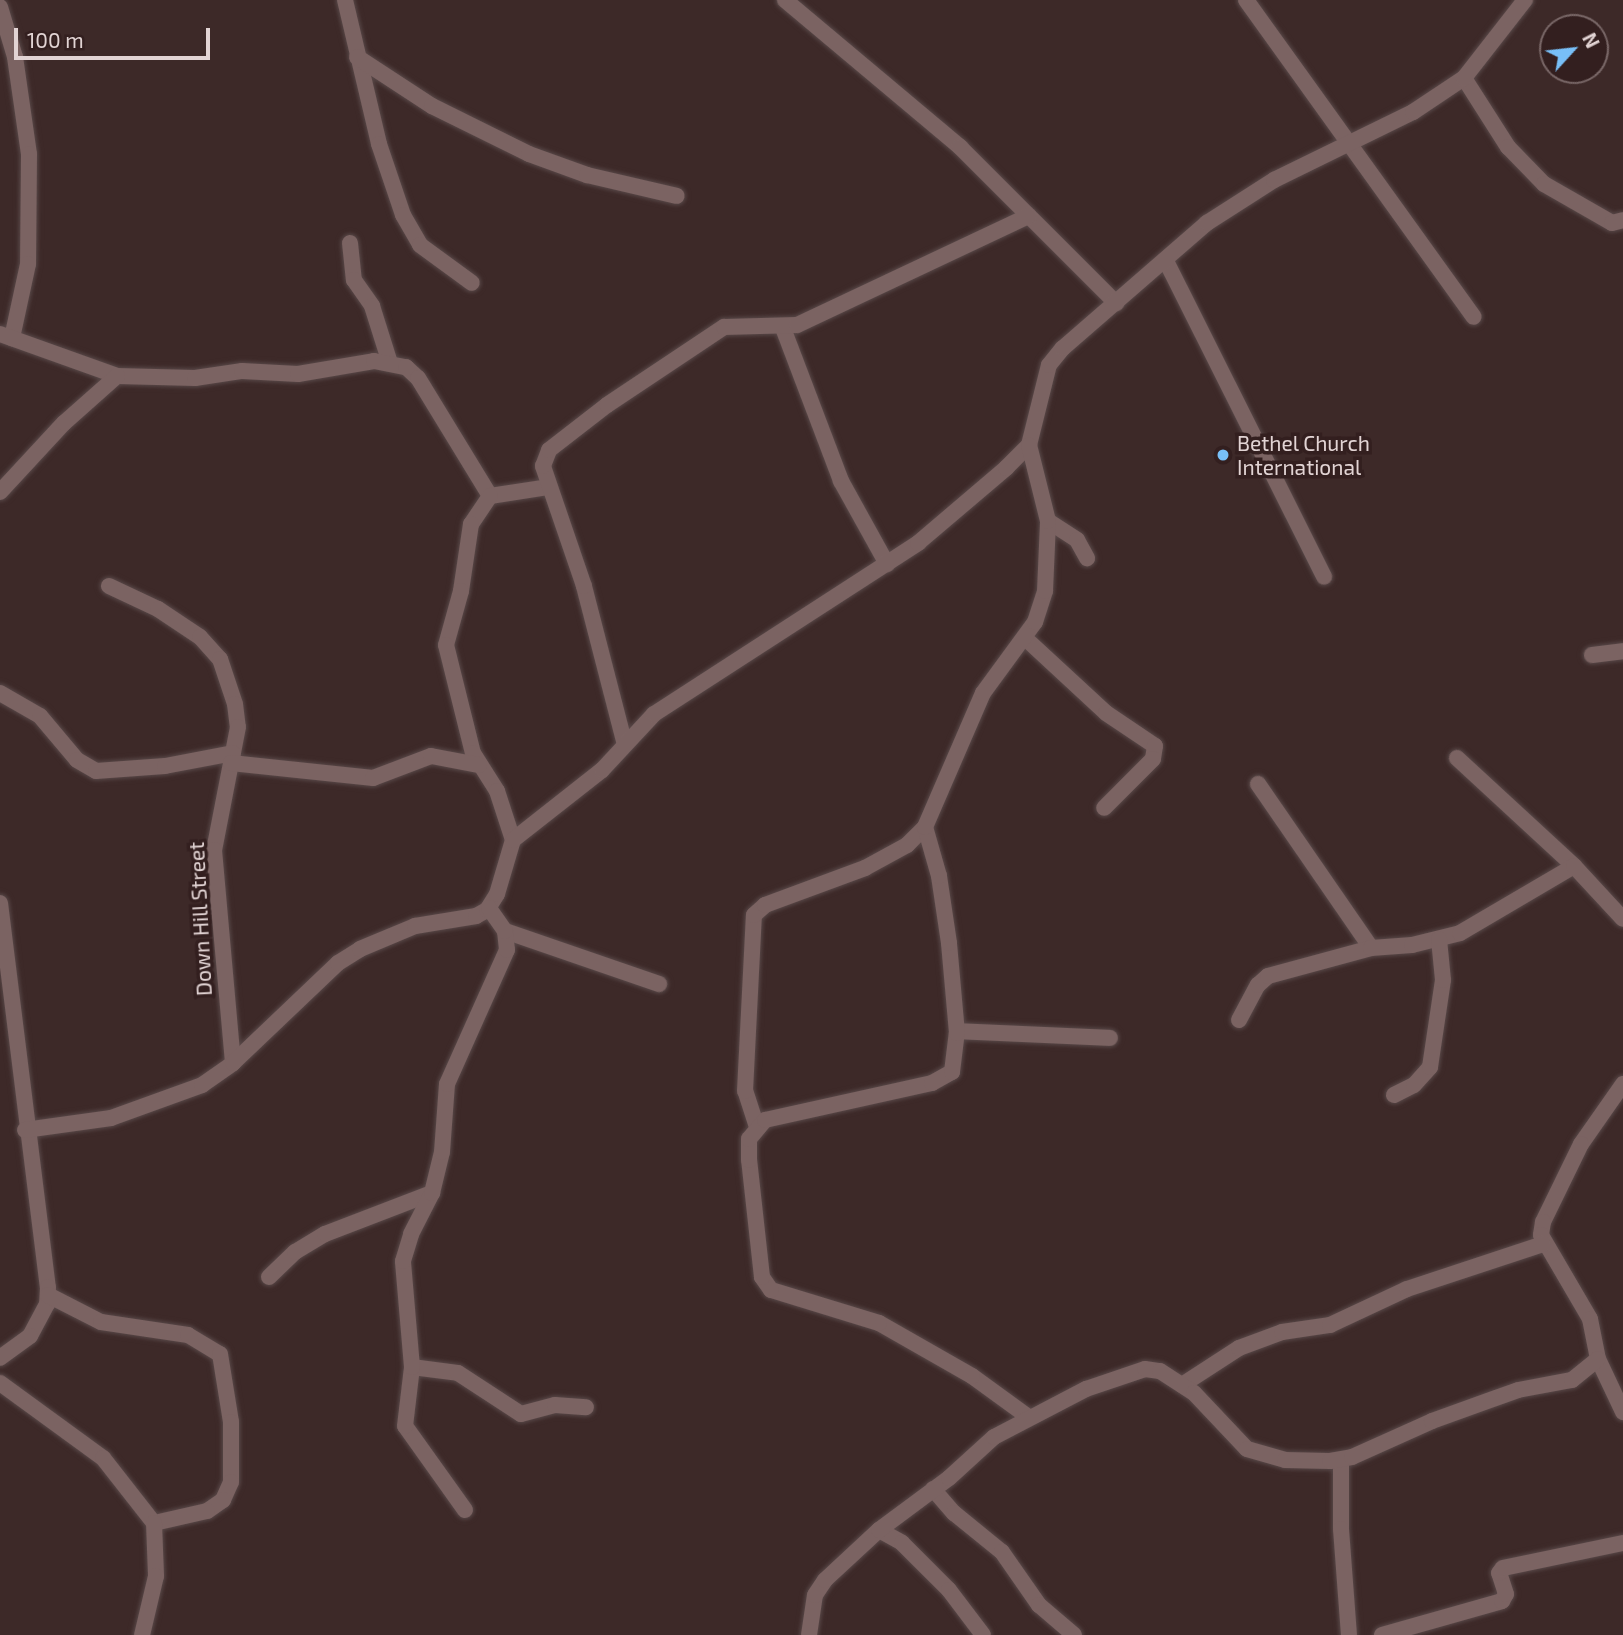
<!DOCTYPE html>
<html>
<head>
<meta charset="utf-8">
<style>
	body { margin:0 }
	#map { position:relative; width:1623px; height:1635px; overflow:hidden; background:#3d2928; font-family:"Exo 2",sans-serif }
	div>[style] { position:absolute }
	.roads { filter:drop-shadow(0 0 2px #584848) drop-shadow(0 0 2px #584848) }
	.street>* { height:16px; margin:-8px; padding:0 8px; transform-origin:8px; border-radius:8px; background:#7b6362 }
	.dots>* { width:19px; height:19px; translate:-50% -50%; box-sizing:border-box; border:4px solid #331f1f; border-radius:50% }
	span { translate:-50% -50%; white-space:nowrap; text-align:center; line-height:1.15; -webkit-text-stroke:7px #331f1f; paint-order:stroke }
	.poi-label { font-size:21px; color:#e2d4d4 }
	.left { translate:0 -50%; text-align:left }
	.street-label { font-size:21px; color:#e2d4d4 }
	.north { position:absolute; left:1539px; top:14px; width:70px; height:70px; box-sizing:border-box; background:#331f1f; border:2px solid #796767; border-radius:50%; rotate:63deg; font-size:19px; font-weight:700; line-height:28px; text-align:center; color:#e2d4d4 }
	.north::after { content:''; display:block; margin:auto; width:24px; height:32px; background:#78bff7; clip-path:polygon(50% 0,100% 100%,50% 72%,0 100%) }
	.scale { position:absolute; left:14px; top:28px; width:196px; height:32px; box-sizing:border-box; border:4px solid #e2d4d4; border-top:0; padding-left:9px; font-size:21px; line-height:24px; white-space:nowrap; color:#e2d4d4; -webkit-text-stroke:5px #331f1f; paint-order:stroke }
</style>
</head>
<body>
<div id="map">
	<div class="roads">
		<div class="street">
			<div style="left:345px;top:0;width:148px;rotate:76.7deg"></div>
			<div style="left:379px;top:144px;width:75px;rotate:71.3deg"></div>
			<div style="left:403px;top:215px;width:34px;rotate:60deg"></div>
			<div style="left:420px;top:245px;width:64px;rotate:36.2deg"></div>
			<div style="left:785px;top:0;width:229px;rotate:40deg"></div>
			<div style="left:960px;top:147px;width:221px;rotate:45deg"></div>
			<div style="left:1246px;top:0;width:390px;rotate:54.3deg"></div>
			<div style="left:0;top:7px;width:52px;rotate:73.3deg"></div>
			<div style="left:15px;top:57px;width:98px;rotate:81.8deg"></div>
			<div style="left:29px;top:154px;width:110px;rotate:90.5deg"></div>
			<div style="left:28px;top:264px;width:76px;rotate:102.2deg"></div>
			<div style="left:357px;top:57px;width:90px;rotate:33.2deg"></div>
			<div style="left:432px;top:106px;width:108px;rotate:26.3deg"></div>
			<div style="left:529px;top:154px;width:62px;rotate:19.9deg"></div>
			<div style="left:587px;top:175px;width:92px;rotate:13.1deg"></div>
			<div style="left:1464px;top:78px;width:82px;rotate:57.5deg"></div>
			<div style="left:1508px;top:147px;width:52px;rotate:45.8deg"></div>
			<div style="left:1544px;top:184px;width:78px;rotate:29.8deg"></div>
			<div style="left:1612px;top:223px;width:11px;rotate:-15deg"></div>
			<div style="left:350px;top:243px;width:37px;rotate:84deg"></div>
			<div style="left:354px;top:280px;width:32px;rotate:55deg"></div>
			<div style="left:372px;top:306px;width:60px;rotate:72.5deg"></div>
			<div style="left:1166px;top:261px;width:353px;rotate:63.4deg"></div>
			<div style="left:783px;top:328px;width:164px;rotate:69.2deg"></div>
			<div style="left:841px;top:481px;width:95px;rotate:61deg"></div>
			<div style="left:0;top:334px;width:124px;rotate:19.7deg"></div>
			<div style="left:117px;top:376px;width:78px;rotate:1.5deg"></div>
			<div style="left:195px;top:378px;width:48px;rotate:-8.5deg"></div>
			<div style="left:242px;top:371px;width:56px;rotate:3.1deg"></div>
			<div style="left:298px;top:374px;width:77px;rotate:-9.7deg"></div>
			<div style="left:374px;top:361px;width:33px;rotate:11deg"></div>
			<div style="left:406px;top:367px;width:16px;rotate:43deg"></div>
			<div style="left:418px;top:378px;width:138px;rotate:58.6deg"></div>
			<div style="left:490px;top:496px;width:60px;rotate:-8.7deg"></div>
			<div style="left:0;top:492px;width:94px;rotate:-47.2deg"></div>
			<div style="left:64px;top:423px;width:71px;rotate:-41.6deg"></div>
			<div style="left:490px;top:496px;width:34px;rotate:124deg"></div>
			<div style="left:471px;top:524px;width:68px;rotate:98.5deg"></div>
			<div style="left:461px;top:591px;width:56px;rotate:105.5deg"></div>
			<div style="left:446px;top:645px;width:111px;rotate:76deg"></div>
			<div style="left:473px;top:753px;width:45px;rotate:57.7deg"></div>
			<div style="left:497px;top:791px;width:52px;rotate:71.9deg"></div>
			<div style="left:1048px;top:521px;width:35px;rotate:33deg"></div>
			<div style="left:1077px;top:540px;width:21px;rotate:61deg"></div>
			<div style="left:109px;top:586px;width:54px;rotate:25.1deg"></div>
			<div style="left:158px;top:609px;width:50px;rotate:33.7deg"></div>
			<div style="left:200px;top:637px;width:30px;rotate:48deg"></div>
			<div style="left:220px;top:659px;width:47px;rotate:71.6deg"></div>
			<div style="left:235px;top:704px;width:23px;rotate:83deg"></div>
			<div style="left:238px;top:727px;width:125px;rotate:101deg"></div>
			<div style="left:214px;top:850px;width:214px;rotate:84.9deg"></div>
			<div style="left:1025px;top:638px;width:110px;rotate:42.8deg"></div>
			<div style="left:1106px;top:713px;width:59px;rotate:34deg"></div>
			<div style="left:1155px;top:746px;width:13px;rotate:99deg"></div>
			<div style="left:1153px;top:759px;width:69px;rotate:135deg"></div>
			<div style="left:1592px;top:655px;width:31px;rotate:-7deg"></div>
			<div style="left:0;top:693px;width:46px;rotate:29.9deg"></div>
			<div style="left:40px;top:716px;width:57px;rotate:49.9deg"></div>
			<div style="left:77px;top:760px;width:22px;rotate:30deg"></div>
			<div style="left:96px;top:771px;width:69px;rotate:-4.1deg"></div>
			<div style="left:165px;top:766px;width:69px;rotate:-10.8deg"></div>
			<div style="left:624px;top:741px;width:160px;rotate:-104.5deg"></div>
			<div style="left:584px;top:586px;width:127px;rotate:-108.9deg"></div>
			<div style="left:543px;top:466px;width:17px;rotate:-69deg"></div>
			<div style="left:549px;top:450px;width:73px;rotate:-37.8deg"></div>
			<div style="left:607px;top:405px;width:141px;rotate:-33.7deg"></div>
			<div style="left:724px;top:327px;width:73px;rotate:-1.6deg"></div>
			<div style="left:797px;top:325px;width:256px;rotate:-25.2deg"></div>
			<div style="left:1457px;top:758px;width:159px;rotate:42.7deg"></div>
			<div style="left:231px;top:763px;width:143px;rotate:6deg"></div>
			<div style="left:373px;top:778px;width:62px;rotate:-20.8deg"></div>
			<div style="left:431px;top:756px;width:49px;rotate:10.6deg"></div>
			<div style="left:1258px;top:784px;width:199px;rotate:55.4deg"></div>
			<div style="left:0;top:903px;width:387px;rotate:82.9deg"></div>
			<div style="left:48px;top:1287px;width:17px;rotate:93deg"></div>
			<div style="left:47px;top:1304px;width:36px;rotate:118deg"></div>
			<div style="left:30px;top:1336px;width:37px;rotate:144deg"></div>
			<div style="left:505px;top:931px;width:163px;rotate:19deg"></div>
			<div style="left:1239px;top:1020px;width:40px;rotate:-62deg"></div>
			<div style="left:1258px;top:985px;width:13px;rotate:-42deg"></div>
			<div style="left:1268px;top:976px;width:107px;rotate:-15.2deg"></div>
			<div style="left:1371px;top:948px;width:41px;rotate:-4.2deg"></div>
			<div style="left:1412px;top:945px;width:49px;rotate:-14deg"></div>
			<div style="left:1460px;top:933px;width:132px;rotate:-30.4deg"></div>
			<div style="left:1574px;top:866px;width:72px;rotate:47.2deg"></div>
			<div style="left:957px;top:1031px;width:153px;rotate:2.6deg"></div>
			<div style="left:1623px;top:1084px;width:73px;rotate:125deg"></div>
			<div style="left:1581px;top:1144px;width:87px;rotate:116deg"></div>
			<div style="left:1543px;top:1222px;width:13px;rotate:99deg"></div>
			<div style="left:1541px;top:1235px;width:97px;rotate:59.7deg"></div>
			<div style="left:1590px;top:1319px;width:41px;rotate:78.7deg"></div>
			<div style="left:1598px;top:1359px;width:59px;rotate:64.7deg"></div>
			<div style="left:1394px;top:1095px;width:22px;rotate:-27deg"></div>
			<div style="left:1414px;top:1085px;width:24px;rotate:-48deg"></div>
			<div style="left:1430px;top:1067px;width:88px;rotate:-81.5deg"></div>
			<div style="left:1443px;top:980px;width:41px;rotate:-95.6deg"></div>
			<div style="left:757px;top:1127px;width:38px;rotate:-108deg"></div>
			<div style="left:745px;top:1091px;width:176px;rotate:-87.1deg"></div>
			<div style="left:754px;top:915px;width:15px;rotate:-42deg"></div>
			<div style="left:765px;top:905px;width:107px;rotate:-20.3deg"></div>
			<div style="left:865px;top:868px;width:48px;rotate:-28.7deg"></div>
			<div style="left:907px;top:845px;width:25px;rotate:-45deg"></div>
			<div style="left:25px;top:1130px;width:87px;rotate:-7.9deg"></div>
			<div style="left:111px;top:1118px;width:97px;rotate:-19.9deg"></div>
			<div style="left:202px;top:1085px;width:38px;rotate:-35deg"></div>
			<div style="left:233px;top:1063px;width:145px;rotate:-43.6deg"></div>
			<div style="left:338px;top:963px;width:26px;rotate:-32deg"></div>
			<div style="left:360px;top:949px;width:60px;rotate:-22.7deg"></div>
			<div style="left:415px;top:926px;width:62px;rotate:-9.3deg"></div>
			<div style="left:476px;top:916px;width:13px;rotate:-29deg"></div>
			<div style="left:487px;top:910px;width:19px;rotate:-58deg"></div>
			<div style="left:497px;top:894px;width:56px;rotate:-73.5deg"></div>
			<div style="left:513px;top:840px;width:113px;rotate:-38.2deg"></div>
			<div style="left:602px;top:770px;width:76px;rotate:-47.1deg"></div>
			<div style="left:654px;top:714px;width:315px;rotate:-32.9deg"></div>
			<div style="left:918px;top:543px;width:116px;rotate:-40.4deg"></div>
			<div style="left:1006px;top:468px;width:33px;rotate:-45deg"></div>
			<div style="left:1029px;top:445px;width:82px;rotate:-76deg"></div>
			<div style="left:1049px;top:365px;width:22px;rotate:-51deg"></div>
			<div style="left:1063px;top:348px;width:191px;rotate:-41deg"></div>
			<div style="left:1207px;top:223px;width:80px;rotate:-32.7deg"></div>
			<div style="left:1274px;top:180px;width:155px;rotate:-26.1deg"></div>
			<div style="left:1413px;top:112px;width:61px;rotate:-33.7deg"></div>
			<div style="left:1464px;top:78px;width:99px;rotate:-52deg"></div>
			<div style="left:269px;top:1277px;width:36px;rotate:-44deg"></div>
			<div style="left:295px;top:1252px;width:35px;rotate:-31deg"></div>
			<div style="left:325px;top:1234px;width:115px;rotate:-21deg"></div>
			<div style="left:48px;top:1295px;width:59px;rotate:27deg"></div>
			<div style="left:101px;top:1322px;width:88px;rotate:8.5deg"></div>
			<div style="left:188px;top:1335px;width:37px;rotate:31deg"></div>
			<div style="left:220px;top:1354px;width:69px;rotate:80.8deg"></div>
			<div style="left:231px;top:1422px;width:60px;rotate:90deg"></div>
			<div style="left:231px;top:1482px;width:20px;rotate:114deg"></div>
			<div style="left:223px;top:1500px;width:19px;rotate:145deg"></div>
			<div style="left:207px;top:1511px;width:54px;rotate:167.2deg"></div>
			<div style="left:412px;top:1367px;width:46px;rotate:7.4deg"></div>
			<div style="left:458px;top:1373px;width:75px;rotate:33.1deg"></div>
			<div style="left:521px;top:1414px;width:35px;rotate:-15deg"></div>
			<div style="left:555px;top:1405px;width:31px;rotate:4deg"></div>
			<div style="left:0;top:1383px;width:127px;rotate:36.1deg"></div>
			<div style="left:103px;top:1458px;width:83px;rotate:51.9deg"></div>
			<div style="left:154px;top:1523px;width:53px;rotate:87.8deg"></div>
			<div style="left:156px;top:1576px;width:61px;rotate:103.3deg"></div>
			<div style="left:1182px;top:1385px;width:68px;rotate:-33deg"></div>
			<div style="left:1239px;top:1348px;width:46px;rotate:-20.4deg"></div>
			<div style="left:1282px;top:1332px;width:49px;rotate:-8.3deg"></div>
			<div style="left:1330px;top:1325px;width:85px;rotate:-25.1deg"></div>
			<div style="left:1407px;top:1289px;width:143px;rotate:-18.3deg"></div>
			<div style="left:1027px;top:1416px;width:68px;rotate:-144deg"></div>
			<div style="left:972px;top:1376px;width:107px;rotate:-150.3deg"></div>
			<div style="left:879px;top:1323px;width:113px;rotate:-163deg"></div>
			<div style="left:771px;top:1290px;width:16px;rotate:-125deg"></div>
			<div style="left:762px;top:1277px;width:118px;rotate:-96.3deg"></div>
			<div style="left:749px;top:1160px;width:21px;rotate:-90deg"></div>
			<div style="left:749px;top:1139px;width:25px;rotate:-50deg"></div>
			<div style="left:765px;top:1120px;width:171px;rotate:-12.5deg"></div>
			<div style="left:932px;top:1083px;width:23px;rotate:-29deg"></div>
			<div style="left:952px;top:1072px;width:39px;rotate:-83deg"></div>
			<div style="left:957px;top:1033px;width:90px;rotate:-95.1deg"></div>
			<div style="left:949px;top:943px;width:68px;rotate:-98.5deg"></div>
			<div style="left:939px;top:876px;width:51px;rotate:-105.9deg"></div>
			<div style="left:925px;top:827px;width:146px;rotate:-66.6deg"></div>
			<div style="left:983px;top:693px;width:88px;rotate:-53.8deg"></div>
			<div style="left:1035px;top:622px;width:33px;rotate:-72deg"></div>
			<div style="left:1045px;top:591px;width:70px;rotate:-87.5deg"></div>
			<div style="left:1048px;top:521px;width:78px;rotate:-104deg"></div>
			<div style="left:1341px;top:1460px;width:69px;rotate:90deg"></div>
			<div style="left:1341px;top:1529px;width:106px;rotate:85.7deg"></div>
			<div style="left:933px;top:1489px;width:32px;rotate:49deg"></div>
			<div style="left:954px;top:1513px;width:62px;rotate:39.1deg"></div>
			<div style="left:1002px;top:1552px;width:65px;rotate:55.1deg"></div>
			<div style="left:1039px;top:1605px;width:46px;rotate:40.6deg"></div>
			<div style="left:465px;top:1510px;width:103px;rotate:-125.5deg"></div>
			<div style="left:405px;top:1426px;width:59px;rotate:-83.2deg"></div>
			<div style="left:412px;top:1367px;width:106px;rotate:-94.9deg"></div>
			<div style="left:403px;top:1261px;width:28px;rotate:-73deg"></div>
			<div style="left:411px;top:1234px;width:46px;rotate:-62.9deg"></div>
			<div style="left:432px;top:1193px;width:42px;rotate:-76.3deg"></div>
			<div style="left:442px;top:1152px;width:68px;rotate:-85.8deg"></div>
			<div style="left:447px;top:1084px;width:147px;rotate:-65.9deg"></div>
			<div style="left:507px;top:950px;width:19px;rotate:-96deg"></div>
			<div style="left:505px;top:931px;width:28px;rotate:-125deg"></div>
			<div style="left:879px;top:1530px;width:26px;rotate:29deg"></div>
			<div style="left:902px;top:1543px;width:66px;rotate:45deg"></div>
			<div style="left:949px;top:1590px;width:56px;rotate:52.9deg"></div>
			<div style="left:809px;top:1635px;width:40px;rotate:-81.5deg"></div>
			<div style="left:815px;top:1595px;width:18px;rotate:-56deg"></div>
			<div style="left:825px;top:1580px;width:74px;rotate:-42.8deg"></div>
			<div style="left:879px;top:1530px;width:87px;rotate:-36.6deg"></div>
			<div style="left:949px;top:1478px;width:61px;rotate:-42.3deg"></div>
			<div style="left:994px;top:1437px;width:104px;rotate:-27.6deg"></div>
			<div style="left:1086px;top:1389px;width:62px;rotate:-18.7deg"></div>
			<div style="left:1145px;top:1369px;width:15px;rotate:8deg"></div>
			<div style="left:1160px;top:1371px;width:40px;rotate:32.9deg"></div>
			<div style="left:1194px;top:1393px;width:77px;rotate:46.6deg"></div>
			<div style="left:1247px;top:1449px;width:40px;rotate:16deg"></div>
			<div style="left:1285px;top:1460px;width:45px;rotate:1.3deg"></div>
			<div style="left:1330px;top:1461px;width:22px;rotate:-10deg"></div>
			<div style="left:1352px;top:1457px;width:88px;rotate:-24.2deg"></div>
			<div style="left:1432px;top:1421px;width:91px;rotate:-19.8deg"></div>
			<div style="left:1518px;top:1390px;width:55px;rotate:-10.5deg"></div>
			<div style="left:1572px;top:1380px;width:33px;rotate:-39deg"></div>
			<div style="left:1382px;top:1635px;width:125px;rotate:-15.8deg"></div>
			<div style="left:1502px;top:1601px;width:8px;rotate:-60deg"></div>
			<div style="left:1506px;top:1594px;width:22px;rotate:-108deg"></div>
			<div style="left:1499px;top:1573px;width:6px;rotate:-51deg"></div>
			<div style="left:1503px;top:1568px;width:123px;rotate:-11.8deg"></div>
		</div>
	</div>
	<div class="dots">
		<div style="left:1223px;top:455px;background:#78bff7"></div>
	</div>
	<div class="poi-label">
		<span class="left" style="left:1237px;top:455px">Bethel Church<br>International</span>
	</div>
	<div class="street-label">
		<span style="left:200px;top:919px;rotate:-93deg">Down Hill Street</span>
	</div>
	<div class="north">N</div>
	<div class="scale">100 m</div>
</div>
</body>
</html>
